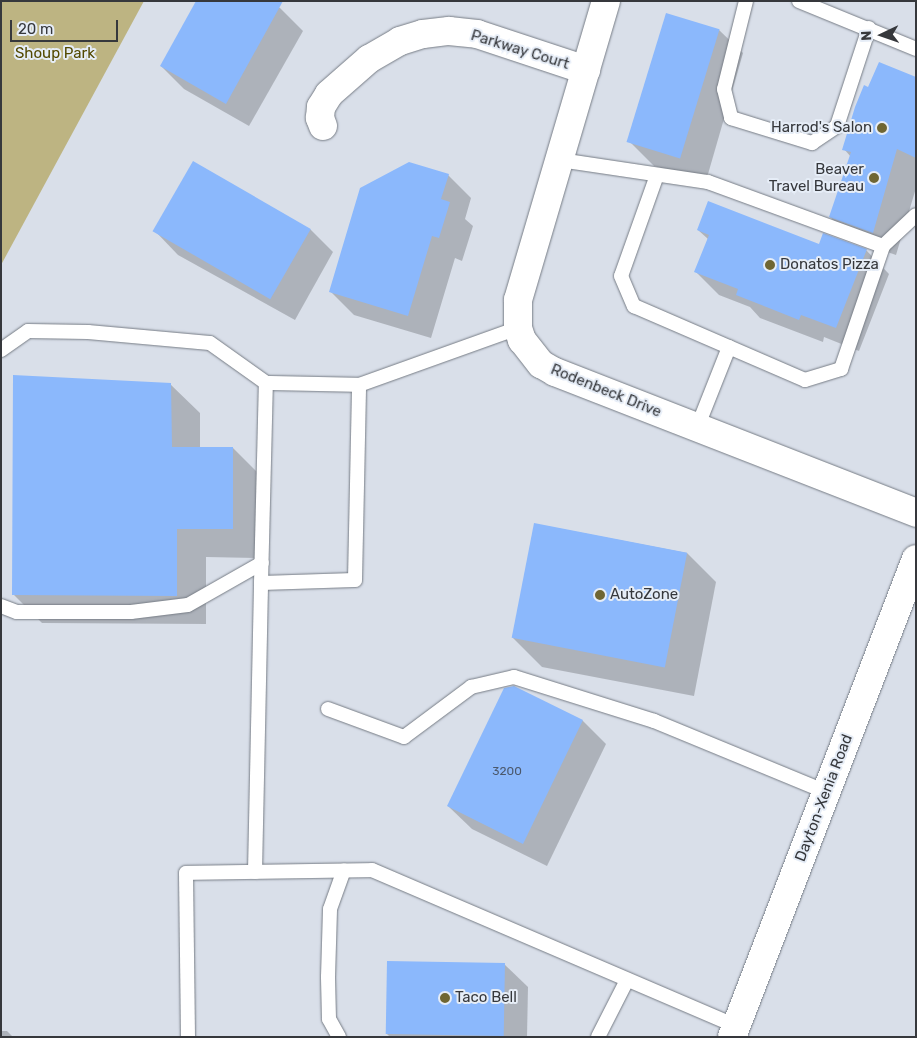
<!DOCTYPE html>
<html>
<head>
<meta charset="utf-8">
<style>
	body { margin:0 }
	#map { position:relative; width:917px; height:1038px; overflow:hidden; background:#d9dfe9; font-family:Rubik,sans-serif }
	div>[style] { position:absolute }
	.green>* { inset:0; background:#bdb482 }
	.shadow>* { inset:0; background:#0003 }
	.building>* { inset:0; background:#8bb8fc; transform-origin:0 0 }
	.roads { filter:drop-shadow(0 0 1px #767c85) drop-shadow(0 0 1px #767c85) }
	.lane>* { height:14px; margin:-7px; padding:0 7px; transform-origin:7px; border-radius:7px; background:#fff }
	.street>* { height:28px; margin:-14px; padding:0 14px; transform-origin:14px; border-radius:14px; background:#fff }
	.secondary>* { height:28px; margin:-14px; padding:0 14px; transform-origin:14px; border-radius:14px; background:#fff }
	.dots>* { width:14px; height:14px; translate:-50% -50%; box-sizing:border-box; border:2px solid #e6edf7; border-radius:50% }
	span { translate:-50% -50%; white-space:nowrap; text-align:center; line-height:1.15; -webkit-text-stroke:4px #e6edf7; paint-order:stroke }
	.number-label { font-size:12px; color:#4b586c }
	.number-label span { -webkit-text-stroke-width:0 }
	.street-label { font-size:15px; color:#36383c }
	.park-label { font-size:15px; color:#534900 }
	.poi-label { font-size:15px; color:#36383c }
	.right { translate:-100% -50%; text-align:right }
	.left { translate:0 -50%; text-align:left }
	.frame { position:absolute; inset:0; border:2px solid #36383c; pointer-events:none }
	.north { position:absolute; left:857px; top:10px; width:50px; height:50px; -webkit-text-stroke:4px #e6edf7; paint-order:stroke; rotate:267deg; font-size:14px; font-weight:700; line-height:20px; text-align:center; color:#36383c }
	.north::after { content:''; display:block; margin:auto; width:18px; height:22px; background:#36383c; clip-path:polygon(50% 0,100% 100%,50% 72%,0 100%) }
	.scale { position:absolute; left:10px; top:20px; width:108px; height:22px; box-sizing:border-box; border:2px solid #36383c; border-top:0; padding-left:6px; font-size:15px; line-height:18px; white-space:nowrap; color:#36383c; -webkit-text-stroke:4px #e6edf7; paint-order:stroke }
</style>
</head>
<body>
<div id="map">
	<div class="green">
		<div style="clip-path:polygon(1px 1px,144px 1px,1px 265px)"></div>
	</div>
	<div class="shadow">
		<div style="clip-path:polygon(268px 1px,280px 8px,303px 31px,249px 126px,184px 89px,161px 66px)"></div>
		<div style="clip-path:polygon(719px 30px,743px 53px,706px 181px,654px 166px,631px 143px)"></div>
		<div style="clip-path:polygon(916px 79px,916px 188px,896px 255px,853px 240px,830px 217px,851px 157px,844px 149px,869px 89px)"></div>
		<div style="clip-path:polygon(448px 175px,471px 198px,465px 219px,473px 226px,462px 261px,455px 258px,431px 338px,354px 315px,331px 292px)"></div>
		<div style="clip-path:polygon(310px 229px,333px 252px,295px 320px,178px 255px,155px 231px)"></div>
		<div style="clip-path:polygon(698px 230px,866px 250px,889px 274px,859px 351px,824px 337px,823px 342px,760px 318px,750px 307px,719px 295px,696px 272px,708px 239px)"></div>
		<div style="clip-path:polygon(170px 384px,200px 413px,200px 448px,233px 448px,262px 477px,261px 558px,206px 557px,206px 624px,42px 623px,13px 594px)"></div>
		<div style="clip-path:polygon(535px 524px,687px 553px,716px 582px,694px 696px,542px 667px,513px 638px)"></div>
		<div style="clip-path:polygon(516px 688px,583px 721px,606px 744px,547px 866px,472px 829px,448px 806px)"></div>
		<div style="clip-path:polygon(504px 964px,528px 987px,527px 1037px,390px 1037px,386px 1033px)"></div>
		<div style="clip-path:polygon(1px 1031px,7px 1031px,13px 1037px,1px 1037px)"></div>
	</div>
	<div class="building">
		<div style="clip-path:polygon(196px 1px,283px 1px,226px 104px,160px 66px)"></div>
		<div style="left:666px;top:13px;width:56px;height:135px;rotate:17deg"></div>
		<div style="clip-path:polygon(879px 62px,916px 77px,916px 158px,897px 149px,873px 233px,829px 217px,851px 152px,842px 150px,855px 107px,864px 85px,868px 87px)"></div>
		<div style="left:193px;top:161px;width:136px;height:81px;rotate:30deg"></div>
		<div style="clip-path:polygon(409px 162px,449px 174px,441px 199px,450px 202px,439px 238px,432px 236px,408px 316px,329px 292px,360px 188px)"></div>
		<div style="clip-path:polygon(708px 201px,819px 244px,823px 233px,867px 249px,836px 328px,801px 315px,799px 320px,736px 295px,738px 289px,694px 272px,709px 235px,697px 230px)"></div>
		<div style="clip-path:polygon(13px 375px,171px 383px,172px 447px,233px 447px,233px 529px,177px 529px,177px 596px,12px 595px)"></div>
		<div style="left:534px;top:523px;width:156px;height:117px;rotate:11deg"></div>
		<div style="clip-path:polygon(514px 686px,583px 720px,523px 844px,447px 806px,504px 688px)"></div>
		<div style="left:387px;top:961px;width:118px;height:73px;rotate:1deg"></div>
	</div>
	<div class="roads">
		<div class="lane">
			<div style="left:746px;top:1px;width:91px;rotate:104deg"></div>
			<div style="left:724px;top:89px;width:30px;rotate:76deg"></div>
			<div style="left:731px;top:118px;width:85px;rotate:17.2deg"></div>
			<div style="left:812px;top:143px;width:30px;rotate:-34deg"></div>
			<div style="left:837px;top:126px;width:103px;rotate:-71.9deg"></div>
			<div style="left:799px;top:1px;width:126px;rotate:22.3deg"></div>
			<div style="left:560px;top:160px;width:150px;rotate:8.5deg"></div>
			<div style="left:708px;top:182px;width:186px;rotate:20.1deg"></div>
			<div style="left:657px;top:175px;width:107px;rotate:109.6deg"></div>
			<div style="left:621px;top:276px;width:33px;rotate:67deg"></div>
			<div style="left:634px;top:306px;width:186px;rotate:23.4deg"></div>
			<div style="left:805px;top:380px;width:38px;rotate:-17deg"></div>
			<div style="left:841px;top:369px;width:130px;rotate:-71.1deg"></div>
			<div style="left:883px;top:246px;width:45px;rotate:-43.2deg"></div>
			<div style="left:1px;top:350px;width:33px;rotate:-35deg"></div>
			<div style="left:28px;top:331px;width:60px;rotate:1deg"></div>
			<div style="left:88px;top:332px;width:122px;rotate:5.2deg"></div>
			<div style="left:210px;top:343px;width:69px;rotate:35.5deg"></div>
			<div style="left:697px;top:428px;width:87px;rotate:-68.4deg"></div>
			<div style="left:261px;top:583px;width:200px;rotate:-88.6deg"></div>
			<div style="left:266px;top:383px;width:93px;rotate:1.2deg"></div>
			<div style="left:1px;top:606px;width:17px;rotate:21deg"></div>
			<div style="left:17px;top:612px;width:114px"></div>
			<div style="left:131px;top:612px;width:57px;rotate:-7deg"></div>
			<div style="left:188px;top:605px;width:85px;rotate:-29.6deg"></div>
			<div style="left:328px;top:709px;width:81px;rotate:20.2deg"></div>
			<div style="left:404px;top:737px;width:84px;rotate:-36.7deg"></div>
			<div style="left:471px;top:687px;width:44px;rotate:-13.1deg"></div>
			<div style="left:514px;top:677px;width:147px;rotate:17.4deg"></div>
			<div style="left:654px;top:721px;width:186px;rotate:22.4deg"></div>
			<div style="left:255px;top:872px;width:289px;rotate:-88.8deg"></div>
			<div style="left:261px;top:583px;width:94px;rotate:-1.8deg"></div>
			<div style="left:355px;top:580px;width:195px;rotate:-88.8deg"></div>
			<div style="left:359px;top:385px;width:169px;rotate:-19.7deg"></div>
			<div style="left:188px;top:1037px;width:164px;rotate:-90.7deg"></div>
			<div style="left:186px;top:873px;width:186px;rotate:-0.9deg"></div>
			<div style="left:372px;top:870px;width:396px;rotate:23.2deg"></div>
			<div style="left:339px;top:1037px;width:21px;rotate:-119deg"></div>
			<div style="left:329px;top:1019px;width:42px;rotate:-91.4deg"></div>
			<div style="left:328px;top:977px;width:68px;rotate:-88.3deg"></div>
			<div style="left:330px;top:909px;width:41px;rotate:-70.3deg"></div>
			<div style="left:598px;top:1037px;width:64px;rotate:-63deg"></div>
		</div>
		<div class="street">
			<div style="left:606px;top:1px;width:312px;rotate:106.4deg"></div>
			<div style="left:518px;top:300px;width:28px;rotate:90deg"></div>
			<div style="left:518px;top:328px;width:13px;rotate:72deg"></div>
			<div style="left:522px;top:340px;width:31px;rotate:52deg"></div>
			<div style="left:541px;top:364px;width:16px;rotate:30deg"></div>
			<div style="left:555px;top:372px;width:388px;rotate:21.3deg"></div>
			<div style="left:323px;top:126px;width:9px;rotate:-111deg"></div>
			<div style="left:320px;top:118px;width:11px;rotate:-85deg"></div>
			<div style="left:321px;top:107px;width:15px;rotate:-58deg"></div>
			<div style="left:329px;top:94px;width:53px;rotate:-41.2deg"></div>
			<div style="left:369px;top:59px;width:36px;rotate:-30deg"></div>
			<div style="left:400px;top:41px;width:24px;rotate:-17deg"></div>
			<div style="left:423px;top:34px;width:26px;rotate:-7deg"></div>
			<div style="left:449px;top:31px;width:28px;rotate:6deg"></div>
			<div style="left:477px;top:34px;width:115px;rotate:18.3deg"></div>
		</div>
		<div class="secondary">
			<div style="left:732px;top:1037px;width:512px;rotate:-68.95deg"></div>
		</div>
	</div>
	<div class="dots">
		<div style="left:882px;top:128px;background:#6f6633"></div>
		<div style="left:874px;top:178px;background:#6f6633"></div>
		<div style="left:770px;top:265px;background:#6f6633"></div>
		<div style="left:600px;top:595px;background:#6f6633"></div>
		<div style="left:445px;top:998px;background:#6f6633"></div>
	</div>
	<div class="number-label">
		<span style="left:507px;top:772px">3200</span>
	</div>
	<div class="street-label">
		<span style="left:520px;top:50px;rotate:17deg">Parkway Court</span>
		<span style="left:606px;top:391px;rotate:22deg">Rodenbeck Drive</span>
		<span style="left:824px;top:798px;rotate:-69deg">Dayton-Xenia Road</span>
	</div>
	<div class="park-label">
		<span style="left:55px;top:54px">Shoup Park</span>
	</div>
	<div class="poi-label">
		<span class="right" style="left:872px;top:128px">Harrod's Salon</span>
		<span class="right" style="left:864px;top:178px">Beaver<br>Travel Bureau</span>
		<span class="left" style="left:780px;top:265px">Donatos Pizza</span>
		<span class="left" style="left:610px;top:595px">AutoZone</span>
		<span class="left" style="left:455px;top:998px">Taco Bell</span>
	</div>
	<div class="frame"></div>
	<div class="north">N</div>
	<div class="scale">20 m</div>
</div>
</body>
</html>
